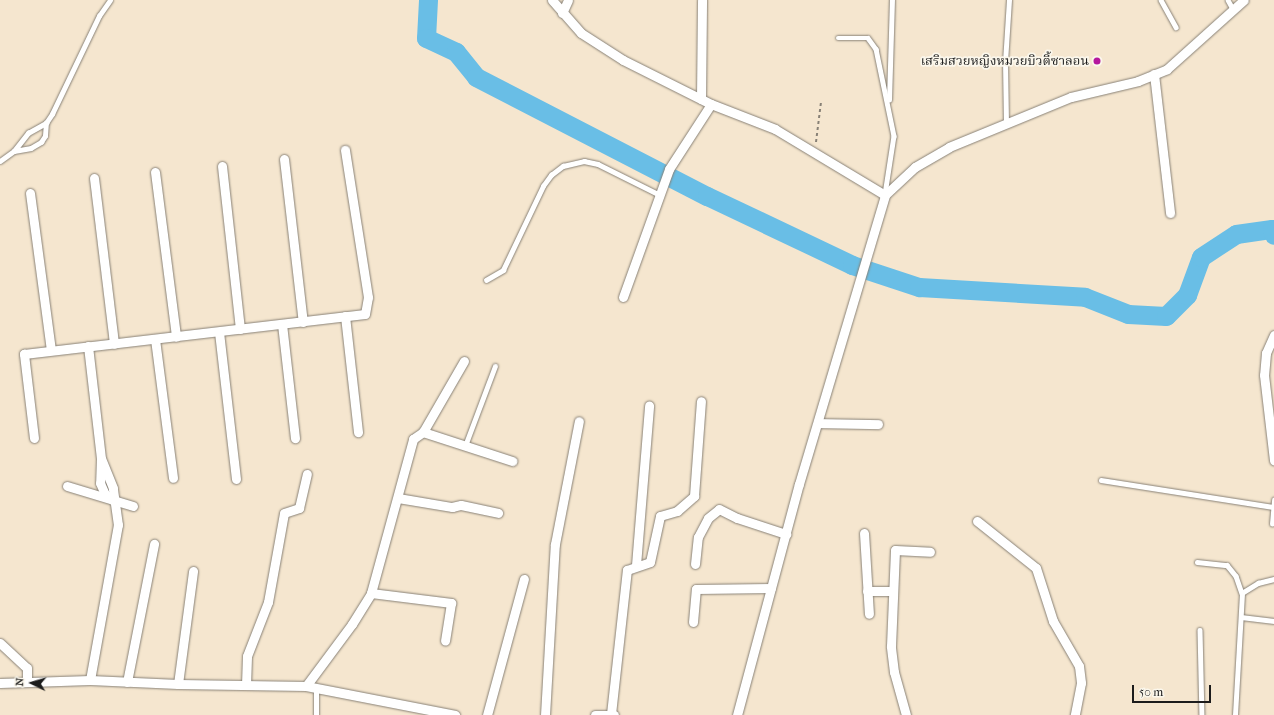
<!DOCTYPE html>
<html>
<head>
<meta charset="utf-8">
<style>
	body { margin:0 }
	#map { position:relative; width:1274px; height:715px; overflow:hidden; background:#f5e6cf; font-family:"IM FELL French Canon","Noto Serif Thai",serif }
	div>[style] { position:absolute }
	.river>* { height:19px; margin:-9.5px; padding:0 9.5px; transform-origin:9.5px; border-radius:9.5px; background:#69bee6 }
	.path>* { height:2px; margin-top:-1px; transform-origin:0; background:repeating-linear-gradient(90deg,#888176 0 3px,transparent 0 6px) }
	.roads { filter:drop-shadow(0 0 1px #888176) drop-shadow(0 0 1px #888176) }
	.lane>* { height:4.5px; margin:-2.25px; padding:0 2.25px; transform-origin:2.25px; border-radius:2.25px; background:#fff }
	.street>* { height:9px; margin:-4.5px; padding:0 4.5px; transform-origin:4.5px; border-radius:4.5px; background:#fff }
	.dots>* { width:11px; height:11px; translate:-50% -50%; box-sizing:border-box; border:2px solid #fbf7ec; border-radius:50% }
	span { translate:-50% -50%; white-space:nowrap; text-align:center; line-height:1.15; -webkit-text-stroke:3.5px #fbf7ec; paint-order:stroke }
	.poi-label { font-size:13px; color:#1c1c1c }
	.right { translate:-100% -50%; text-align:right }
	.north { position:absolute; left:12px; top:663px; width:40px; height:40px; -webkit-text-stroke:3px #fbf7ec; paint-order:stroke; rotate:275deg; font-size:11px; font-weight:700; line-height:16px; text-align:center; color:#1c1c1c }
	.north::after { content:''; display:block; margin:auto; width:14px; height:18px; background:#1c1c1c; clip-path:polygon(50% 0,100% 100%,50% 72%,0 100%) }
	.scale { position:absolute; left:1132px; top:685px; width:79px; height:18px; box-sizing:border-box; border:2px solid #1c1c1c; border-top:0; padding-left:5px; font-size:12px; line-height:14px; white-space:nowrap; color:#1c1c1c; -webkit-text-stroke:3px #fbf7ec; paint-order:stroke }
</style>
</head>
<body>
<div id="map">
	<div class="river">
		<div style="left:428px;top:0;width:38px;rotate:93deg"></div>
		<div style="left:426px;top:38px;width:33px;rotate:25deg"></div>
		<div style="left:456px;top:52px;width:32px;rotate:51deg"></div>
		<div style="left:476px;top:77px;width:260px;rotate:27.3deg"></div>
		<div style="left:707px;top:196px;width:161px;rotate:25.4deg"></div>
		<div style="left:852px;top:265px;width:71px;rotate:18.2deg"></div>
		<div style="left:919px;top:287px;width:166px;rotate:3.4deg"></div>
		<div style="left:1085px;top:297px;width:46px;rotate:21.6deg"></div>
		<div style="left:1128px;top:314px;width:38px;rotate:3deg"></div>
		<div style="left:1166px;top:316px;width:30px;rotate:-45deg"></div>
		<div style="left:1187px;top:295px;width:40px;rotate:-69.8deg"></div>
		<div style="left:1201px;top:257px;width:42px;rotate:-33.3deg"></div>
		<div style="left:1236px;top:234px;width:36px;rotate:-8deg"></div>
		<div style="left:1272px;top:229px;width:6px;rotate:72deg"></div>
	</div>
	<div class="path">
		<div style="left:816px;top:142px;width:40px;rotate:-82.9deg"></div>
	</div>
	<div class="roads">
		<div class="lane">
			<div style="left:1161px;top:0;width:31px;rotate:61deg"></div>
			<div style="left:1228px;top:0;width:10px;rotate:61deg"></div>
			<div style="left:838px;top:38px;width:30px"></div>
			<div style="left:868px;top:38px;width:14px;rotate:54deg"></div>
			<div style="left:876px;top:49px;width:89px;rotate:78.3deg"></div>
			<div style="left:894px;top:136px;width:59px;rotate:98.8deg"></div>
			<div style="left:889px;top:100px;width:100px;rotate:-88.3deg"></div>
			<div style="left:1006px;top:124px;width:62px;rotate:-90.9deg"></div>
			<div style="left:1005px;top:62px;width:62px;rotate:-86.3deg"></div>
			<div style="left:14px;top:151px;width:17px;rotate:-10deg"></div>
			<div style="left:31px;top:148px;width:12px;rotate:-31deg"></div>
			<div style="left:41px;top:142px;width:7px;rotate:-56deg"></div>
			<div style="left:45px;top:136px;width:13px;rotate:-86deg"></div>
			<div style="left:0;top:161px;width:17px;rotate:-36deg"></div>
			<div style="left:14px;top:151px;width:23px;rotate:-52deg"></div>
			<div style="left:28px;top:133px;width:21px;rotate:-29deg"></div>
			<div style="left:46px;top:123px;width:11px;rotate:-56deg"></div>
			<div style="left:52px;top:114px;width:109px;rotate:-64.4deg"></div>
			<div style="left:99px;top:16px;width:19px;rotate:-55deg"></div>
			<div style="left:486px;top:280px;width:20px;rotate:-30deg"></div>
			<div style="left:503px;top:270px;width:93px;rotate:-64.5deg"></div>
			<div style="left:543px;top:186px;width:14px;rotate:-54deg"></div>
			<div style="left:551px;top:175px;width:15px;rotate:-37deg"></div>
			<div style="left:563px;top:166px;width:22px;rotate:-13deg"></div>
			<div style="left:584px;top:161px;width:14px;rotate:12deg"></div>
			<div style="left:598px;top:164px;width:69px;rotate:26.6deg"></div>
			<div style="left:465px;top:446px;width:85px;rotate:-69.4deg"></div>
			<div style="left:1101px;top:480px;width:174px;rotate:8.9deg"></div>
			<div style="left:1272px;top:524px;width:24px;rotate:-85deg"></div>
			<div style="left:1197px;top:562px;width:30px;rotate:6deg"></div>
			<div style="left:1227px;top:565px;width:14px;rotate:51deg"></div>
			<div style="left:1236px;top:576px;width:18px;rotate:71deg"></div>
			<div style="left:1241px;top:617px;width:33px;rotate:7deg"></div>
			<div style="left:1200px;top:630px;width:85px;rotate:88.7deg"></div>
			<div style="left:316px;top:715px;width:26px;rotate:-90deg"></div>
			<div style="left:1235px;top:715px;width:122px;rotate:-86.7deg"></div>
			<div style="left:1242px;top:593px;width:19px;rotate:-32deg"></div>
			<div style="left:1258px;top:583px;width:16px;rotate:-14deg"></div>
		</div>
		<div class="street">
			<div style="left:552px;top:0;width:44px;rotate:48.7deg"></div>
			<div style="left:581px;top:33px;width:50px;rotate:32.7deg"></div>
			<div style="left:623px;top:60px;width:98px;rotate:26.6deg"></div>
			<div style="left:711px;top:104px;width:69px;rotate:21.3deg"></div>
			<div style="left:775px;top:129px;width:128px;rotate:31deg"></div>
			<div style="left:562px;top:13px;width:14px;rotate:-65deg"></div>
			<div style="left:1154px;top:74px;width:140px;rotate:83.4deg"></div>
			<div style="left:701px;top:99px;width:99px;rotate:-89.4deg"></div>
			<div style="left:284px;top:159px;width:164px;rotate:83.4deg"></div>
			<div style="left:222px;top:166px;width:164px;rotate:83.7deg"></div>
			<div style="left:155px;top:172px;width:166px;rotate:82.7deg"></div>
			<div style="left:94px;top:178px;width:167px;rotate:83.1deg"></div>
			<div style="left:30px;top:193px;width:158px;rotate:82.4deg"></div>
			<div style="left:623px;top:297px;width:136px;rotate:-70.2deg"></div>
			<div style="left:669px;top:169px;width:77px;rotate:-57.1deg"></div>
			<div style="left:345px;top:316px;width:117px;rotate:83.6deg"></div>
			<div style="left:282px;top:324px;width:115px;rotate:83.5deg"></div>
			<div style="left:219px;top:332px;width:148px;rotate:83.4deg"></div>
			<div style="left:1274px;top:335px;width:20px;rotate:114deg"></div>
			<div style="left:1266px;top:353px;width:22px;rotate:95deg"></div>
			<div style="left:1264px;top:375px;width:86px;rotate:83.3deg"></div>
			<div style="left:155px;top:339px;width:140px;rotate:82.6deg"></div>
			<div style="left:88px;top:346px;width:114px;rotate:83.4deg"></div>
			<div style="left:101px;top:459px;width:24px;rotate:92deg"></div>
			<div style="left:100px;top:483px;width:12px;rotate:66deg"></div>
			<div style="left:105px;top:494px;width:11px;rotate:38deg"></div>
			<div style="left:818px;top:423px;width:60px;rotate:1deg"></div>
			<div style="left:423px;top:432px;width:82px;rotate:-60deg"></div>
			<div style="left:34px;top:438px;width:85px;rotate:-96.8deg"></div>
			<div style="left:24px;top:354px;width:343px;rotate:-6.7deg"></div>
			<div style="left:365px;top:314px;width:17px;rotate:-80deg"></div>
			<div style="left:368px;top:297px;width:149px;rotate:-98.9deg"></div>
			<div style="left:67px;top:486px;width:69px;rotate:16.9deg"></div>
			<div style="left:398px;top:498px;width:55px;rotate:9.5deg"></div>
			<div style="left:452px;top:507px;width:9px;rotate:-13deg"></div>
			<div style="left:461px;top:505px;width:38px;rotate:12deg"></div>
			<div style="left:977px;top:521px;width:75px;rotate:38.5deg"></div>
			<div style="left:1036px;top:568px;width:56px;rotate:72.2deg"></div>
			<div style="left:1053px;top:621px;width:52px;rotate:60deg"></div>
			<div style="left:1079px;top:666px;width:17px;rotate:83deg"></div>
			<div style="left:1081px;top:683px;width:33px;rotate:101deg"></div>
			<div style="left:864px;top:533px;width:81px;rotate:86.5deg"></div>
			<div style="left:695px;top:564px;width:27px;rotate:-84deg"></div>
			<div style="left:698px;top:537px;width:21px;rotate:-62deg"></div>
			<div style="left:708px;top:518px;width:14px;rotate:-39deg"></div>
			<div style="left:719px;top:509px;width:20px;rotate:27deg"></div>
			<div style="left:737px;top:518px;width:52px;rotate:18.1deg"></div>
			<div style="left:636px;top:565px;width:160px;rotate:-85.3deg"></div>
			<div style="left:867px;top:591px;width:26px"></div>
			<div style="left:371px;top:593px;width:81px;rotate:7.1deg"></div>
			<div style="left:451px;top:603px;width:38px;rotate:99deg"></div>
			<div style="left:693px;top:622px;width:33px;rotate:-85deg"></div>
			<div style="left:696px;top:589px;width:75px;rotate:-0.8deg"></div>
			<div style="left:0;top:643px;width:37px;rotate:43deg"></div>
			<div style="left:27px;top:668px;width:14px;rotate:90deg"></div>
			<div style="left:90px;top:680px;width:158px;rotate:-79.8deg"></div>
			<div style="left:118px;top:525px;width:37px;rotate:-98deg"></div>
			<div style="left:113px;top:488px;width:31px;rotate:-112deg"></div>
			<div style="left:127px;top:682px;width:141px;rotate:-78.9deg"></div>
			<div style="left:0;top:683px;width:90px;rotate:-1.9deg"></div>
			<div style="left:90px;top:680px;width:88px;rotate:2.6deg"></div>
			<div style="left:178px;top:684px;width:128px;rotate:0.9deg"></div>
			<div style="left:306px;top:686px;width:152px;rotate:11deg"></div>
			<div style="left:178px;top:684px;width:114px;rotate:-82.4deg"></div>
			<div style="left:246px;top:685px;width:29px;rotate:-88deg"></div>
			<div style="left:247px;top:656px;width:58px;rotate:-68.7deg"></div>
			<div style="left:268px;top:602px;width:90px;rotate:-79.8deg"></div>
			<div style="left:284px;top:513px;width:16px;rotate:-18deg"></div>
			<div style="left:299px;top:508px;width:35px;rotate:-77deg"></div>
			<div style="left:306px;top:686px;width:77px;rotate:-53.4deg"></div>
			<div style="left:352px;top:624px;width:36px;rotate:-58deg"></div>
			<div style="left:371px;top:593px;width:160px;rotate:-74.7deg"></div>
			<div style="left:413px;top:439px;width:12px;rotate:-35deg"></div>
			<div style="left:423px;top:432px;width:94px;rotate:18deg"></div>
			<div style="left:611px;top:714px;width:145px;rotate:-83.7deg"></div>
			<div style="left:627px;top:570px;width:24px;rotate:-19deg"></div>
			<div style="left:650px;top:562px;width:47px;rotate:-77.7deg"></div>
			<div style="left:660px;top:516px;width:18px;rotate:-16deg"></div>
			<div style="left:677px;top:511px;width:23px;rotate:-41deg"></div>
			<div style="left:694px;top:496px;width:95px;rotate:-85.8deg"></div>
			<div style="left:487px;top:715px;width:141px;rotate:-74.8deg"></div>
			<div style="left:545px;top:715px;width:171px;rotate:-86.7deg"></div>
			<div style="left:555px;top:544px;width:125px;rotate:-79deg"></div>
			<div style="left:595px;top:715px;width:19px"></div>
			<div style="left:737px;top:715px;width:239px;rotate:-75deg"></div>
			<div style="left:799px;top:484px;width:302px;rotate:-73.4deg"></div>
			<div style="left:885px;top:195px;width:41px;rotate:-43deg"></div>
			<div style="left:915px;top:167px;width:39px;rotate:-30deg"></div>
			<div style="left:949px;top:147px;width:132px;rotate:-22.3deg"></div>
			<div style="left:1071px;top:97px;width:69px;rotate:-13.4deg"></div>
			<div style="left:1138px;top:81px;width:31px;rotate:-22deg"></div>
			<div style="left:1167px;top:69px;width:103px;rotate:-41.9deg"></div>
			<div style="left:906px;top:715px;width:45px;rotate:-105.6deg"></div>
			<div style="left:894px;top:672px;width:26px;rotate:-97deg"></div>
			<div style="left:891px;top:646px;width:96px;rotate:-87.6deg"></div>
			<div style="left:895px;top:550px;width:35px;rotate:3deg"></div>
		</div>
	</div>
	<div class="dots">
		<div style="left:1097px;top:61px;background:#b5179e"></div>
	</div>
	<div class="poi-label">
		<span class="right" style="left:1089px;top:61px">เสริมสวยหญิงหมวยบิวตี้ซาลอน</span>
	</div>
	<div class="north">N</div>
	<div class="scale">50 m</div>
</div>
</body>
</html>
